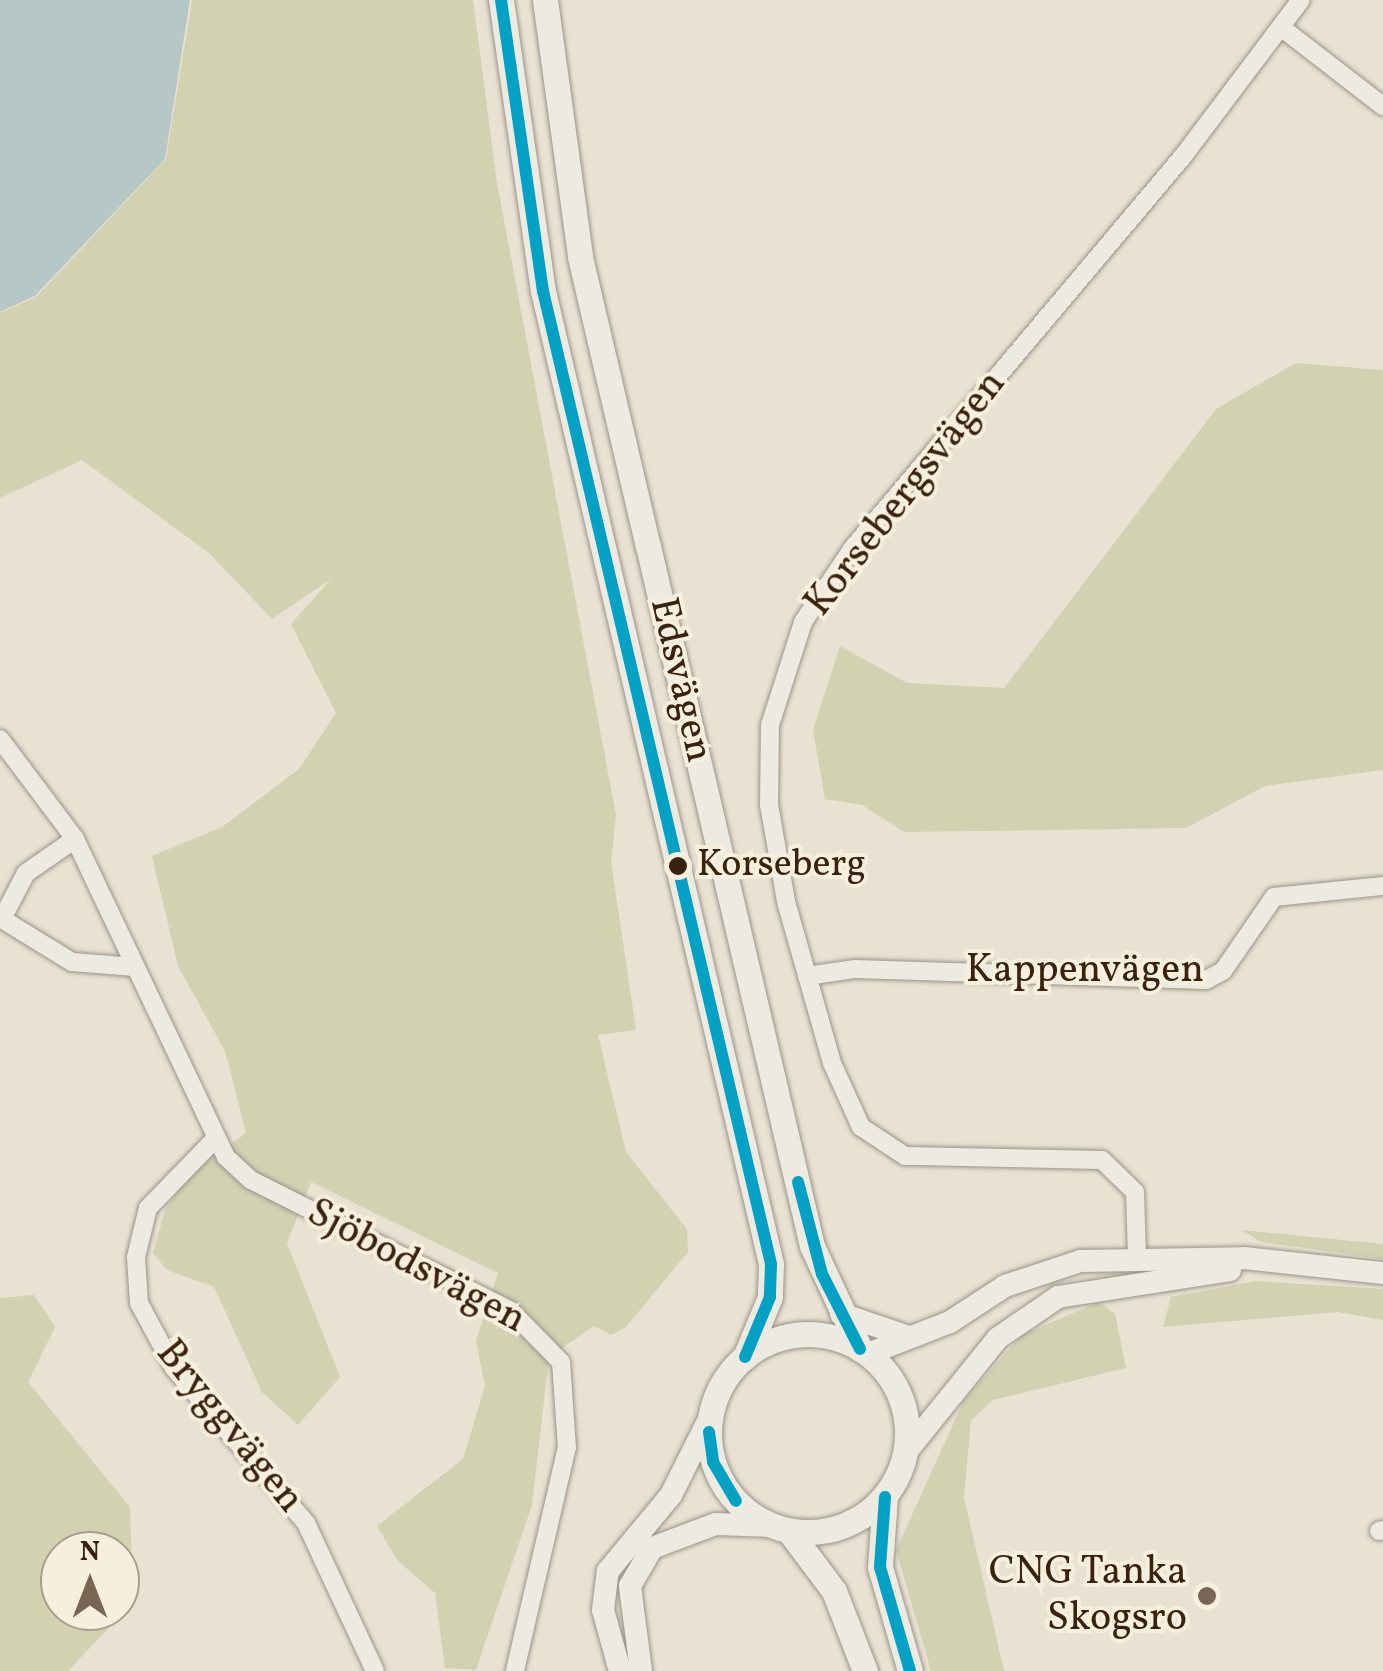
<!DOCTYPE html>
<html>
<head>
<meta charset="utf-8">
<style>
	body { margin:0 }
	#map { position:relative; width:1383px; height:1671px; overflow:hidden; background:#e9e2d3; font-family:Vollkorn,serif }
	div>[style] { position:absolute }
	.green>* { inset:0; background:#d2d1b0 }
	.water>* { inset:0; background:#b5c8c6 }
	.roads { filter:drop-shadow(0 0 2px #9a9388) drop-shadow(0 0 2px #9a9388) }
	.minor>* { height:18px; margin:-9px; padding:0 9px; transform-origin:9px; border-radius:9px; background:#edeae2 }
	.tertiary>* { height:22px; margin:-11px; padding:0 11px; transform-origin:11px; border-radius:11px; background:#edeae2 }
	.secondary>* { height:25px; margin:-12.5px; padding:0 12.5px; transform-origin:12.5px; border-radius:12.5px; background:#edeae2 }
	.secondary>.ring { margin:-12.5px; padding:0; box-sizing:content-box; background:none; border:25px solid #edeae2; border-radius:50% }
	.bus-1>* { height:12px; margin:-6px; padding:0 6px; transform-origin:6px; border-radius:6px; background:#03a2c4 }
	.dots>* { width:28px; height:28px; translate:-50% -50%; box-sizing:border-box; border:5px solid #f6efdd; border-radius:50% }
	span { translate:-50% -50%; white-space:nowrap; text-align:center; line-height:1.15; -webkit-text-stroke:8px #f6efdd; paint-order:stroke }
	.bus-label { font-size:38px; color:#3a230e }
	.left { translate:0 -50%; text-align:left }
	.street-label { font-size:40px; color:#3a230e }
	.poi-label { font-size:40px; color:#3a230e }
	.right { translate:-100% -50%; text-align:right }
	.north { position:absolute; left:40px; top:1531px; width:100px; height:100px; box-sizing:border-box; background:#f6efdd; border:2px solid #ab9d8a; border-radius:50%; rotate:0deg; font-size:28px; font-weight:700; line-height:40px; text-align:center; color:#3a230e }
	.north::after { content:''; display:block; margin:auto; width:35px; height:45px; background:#776653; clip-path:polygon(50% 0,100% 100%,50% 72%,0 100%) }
</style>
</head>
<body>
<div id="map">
	<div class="green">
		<div style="clip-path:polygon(192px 0,473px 0,497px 183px,616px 815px,611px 861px,636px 1030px,598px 1035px,626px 1152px,687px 1229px,688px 1252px,626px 1327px,611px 1335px,594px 1326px,549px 1357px,532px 1505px,476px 1670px,445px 1668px,435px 1593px,397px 1560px,377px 1526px,463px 1459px,485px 1386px,476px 1341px,498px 1273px,311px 1182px,287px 1243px,340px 1377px,298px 1425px,262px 1392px,214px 1287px,167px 1270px,153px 1253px,165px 1210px,188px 1176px,246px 1133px,225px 1051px,178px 966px,152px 856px,222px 827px,299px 769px,336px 713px,291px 624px,331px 579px,272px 619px,209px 553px,82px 460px,0 498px,0 313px,36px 297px,166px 159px)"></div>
		<div style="clip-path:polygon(1296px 363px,1383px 370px,1383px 770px,1265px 786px,1186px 828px,904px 832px,862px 805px,825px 799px,813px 730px,840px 646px,907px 683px,1004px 688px,1216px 409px)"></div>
		<div style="clip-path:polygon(1241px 1230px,1383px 1244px,1383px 1259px,1261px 1242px)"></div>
		<div style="clip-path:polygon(1256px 1281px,1383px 1289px,1383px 1320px,1338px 1312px,1163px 1327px,1171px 1297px)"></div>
		<div style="clip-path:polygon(evenodd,34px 1295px,55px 1327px,28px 1382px,130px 1507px,133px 1602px,68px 1671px,0 1671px,0 1298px,34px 1295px,60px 1551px,120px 1551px,120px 1611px,60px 1611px,60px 1551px)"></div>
		<div style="clip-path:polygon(1099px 1302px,1115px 1314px,1126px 1368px,993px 1400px,971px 1420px,964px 1497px,1004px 1671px,931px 1671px,896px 1550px,964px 1400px,1022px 1335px)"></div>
	</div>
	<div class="water">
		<div style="clip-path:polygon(0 0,190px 0,165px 159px,35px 296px,0 312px)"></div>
	</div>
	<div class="roads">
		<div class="minor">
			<div style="left:1282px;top:28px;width:128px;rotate:37.7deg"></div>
			<div style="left:0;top:739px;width:125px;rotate:53.1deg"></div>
			<div style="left:75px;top:839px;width:352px;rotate:64.6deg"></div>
			<div style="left:226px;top:1157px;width:34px;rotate:43deg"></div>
			<div style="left:251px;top:1180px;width:291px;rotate:26.7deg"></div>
			<div style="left:511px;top:1311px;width:71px;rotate:45.6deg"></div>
			<div style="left:561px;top:1362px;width:85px;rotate:86deg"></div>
			<div style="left:567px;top:1447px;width:230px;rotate:103.1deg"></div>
			<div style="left:75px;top:839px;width:60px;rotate:145.2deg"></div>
			<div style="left:26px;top:873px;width:52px;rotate:117.6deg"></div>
			<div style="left:2px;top:919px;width:82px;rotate:31.6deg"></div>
			<div style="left:72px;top:962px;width:63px;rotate:4.5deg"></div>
			<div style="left:807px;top:976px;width:49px;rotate:-8.3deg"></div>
			<div style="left:855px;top:969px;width:351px;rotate:1.8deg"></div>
			<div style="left:1206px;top:980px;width:19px;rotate:-28deg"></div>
			<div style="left:1223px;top:971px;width:90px;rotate:-55.4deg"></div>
			<div style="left:1274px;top:897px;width:110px;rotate:-5.8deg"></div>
			<div style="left:214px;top:1140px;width:95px;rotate:134.1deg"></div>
			<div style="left:148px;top:1208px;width:50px;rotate:103.8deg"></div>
			<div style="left:136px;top:1257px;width:46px;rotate:86.3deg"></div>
			<div style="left:139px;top:1303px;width:74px;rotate:61.7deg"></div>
			<div style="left:174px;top:1368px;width:204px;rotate:49.6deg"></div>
			<div style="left:306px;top:1523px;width:163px;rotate:65deg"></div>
			<div style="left:1137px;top:1256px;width:64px;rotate:-91.8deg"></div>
			<div style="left:1135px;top:1192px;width:46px;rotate:-135.9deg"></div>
			<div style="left:1102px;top:1160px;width:197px;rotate:-178.8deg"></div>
			<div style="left:905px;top:1156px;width:53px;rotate:-146.6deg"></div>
			<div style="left:861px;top:1127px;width:70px;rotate:-114.4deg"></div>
			<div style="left:832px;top:1063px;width:168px;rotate:-105.9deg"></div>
			<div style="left:786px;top:901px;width:97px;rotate:-100deg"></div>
			<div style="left:769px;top:805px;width:80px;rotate:-89.3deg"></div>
			<div style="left:770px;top:725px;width:108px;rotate:-72.2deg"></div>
			<div style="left:803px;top:622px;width:88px;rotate:-56.1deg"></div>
			<div style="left:852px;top:549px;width:515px;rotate:-49.88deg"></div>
			<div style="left:1184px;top:155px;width:194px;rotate:-53deg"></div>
			<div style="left:1379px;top:1531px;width:4px;rotate:-14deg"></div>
		</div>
		<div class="tertiary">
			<div style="left:841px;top:1314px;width:72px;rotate:18.7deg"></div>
			<div style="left:868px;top:1354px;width:88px;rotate:-21.3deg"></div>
			<div style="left:950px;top:1322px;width:66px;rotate:-33.2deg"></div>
			<div style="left:1005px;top:1286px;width:79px;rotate:-18.4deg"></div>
			<div style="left:1080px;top:1261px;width:164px;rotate:-1deg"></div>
			<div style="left:1244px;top:1258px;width:140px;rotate:6.2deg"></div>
			<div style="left:906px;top:1452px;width:146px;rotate:-51.1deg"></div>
			<div style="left:998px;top:1338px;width:73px;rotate:-34.3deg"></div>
			<div style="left:1058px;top:1297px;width:174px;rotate:-8.9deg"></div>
			<div style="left:620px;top:1671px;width:63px;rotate:-105.6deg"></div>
			<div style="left:603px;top:1610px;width:39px;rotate:-83deg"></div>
			<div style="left:608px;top:1571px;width:99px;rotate:-50.3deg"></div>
			<div style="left:671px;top:1495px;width:87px;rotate:-63.4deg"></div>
			<div style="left:641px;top:1671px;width:86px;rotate:-97.4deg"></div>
			<div style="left:630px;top:1586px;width:44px;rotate:-59.9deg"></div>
			<div style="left:652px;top:1548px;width:68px;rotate:-20.6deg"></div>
			<div style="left:716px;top:1524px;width:57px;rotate:2deg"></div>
		</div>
		<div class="secondary">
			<div style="left:501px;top:0;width:294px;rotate:81.8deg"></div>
			<div style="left:543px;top:291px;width:999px;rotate:76.81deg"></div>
			<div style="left:771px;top:1264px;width:33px;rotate:92deg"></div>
			<div style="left:770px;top:1297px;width:65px;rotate:112.6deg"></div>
			<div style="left:545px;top:0;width:259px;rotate:82.2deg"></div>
			<div style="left:580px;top:257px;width:297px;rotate:76.8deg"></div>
			<div style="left:648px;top:546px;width:719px;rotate:76.81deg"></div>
			<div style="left:812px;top:1246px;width:114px;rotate:65deg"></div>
			<div class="ring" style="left:709px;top:1334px;width:173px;height:173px"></div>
			<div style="left:885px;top:1497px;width:70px;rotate:94.1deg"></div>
			<div style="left:880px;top:1567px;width:108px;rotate:73.9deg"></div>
			<div style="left:789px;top:1531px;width:75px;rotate:53.1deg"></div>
			<div style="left:834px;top:1591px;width:86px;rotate:68.8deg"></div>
		</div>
	</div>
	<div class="bus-1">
		<div style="left:501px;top:0;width:294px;rotate:81.8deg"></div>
		<div style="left:543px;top:291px;width:999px;rotate:76.81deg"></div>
		<div style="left:771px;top:1264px;width:33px;rotate:92deg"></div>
		<div style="left:770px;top:1297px;width:65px;rotate:112.6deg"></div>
		<div style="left:798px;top:1182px;width:95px;rotate:75.4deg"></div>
		<div style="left:822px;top:1274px;width:84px;rotate:63.1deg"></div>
		<div style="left:709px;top:1432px;width:30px;rotate:82deg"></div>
		<div style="left:713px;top:1462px;width:45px;rotate:59.5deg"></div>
		<div style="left:885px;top:1497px;width:70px;rotate:94.1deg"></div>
		<div style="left:880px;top:1567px;width:108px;rotate:73.9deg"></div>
	</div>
	<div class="dots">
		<div style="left:678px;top:866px;background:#3a230e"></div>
		<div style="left:1207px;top:1596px;background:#776653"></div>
	</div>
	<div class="bus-label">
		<span class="left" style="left:697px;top:866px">Korseberg</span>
	</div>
	<div class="street-label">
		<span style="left:906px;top:494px;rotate:-52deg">Korsebergsvägen</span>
		<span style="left:680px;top:680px;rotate:77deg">Edsvägen</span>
		<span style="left:1085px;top:971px">Kappenvägen</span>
		<span style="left:416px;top:1267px;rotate:28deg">Sjöbodsvägen</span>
		<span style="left:229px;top:1427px;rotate:51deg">Bryggvägen</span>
	</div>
	<div class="poi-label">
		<span class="right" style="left:1187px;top:1596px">CNG Tanka<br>Skogsro</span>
	</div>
	<div class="north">N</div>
</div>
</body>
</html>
